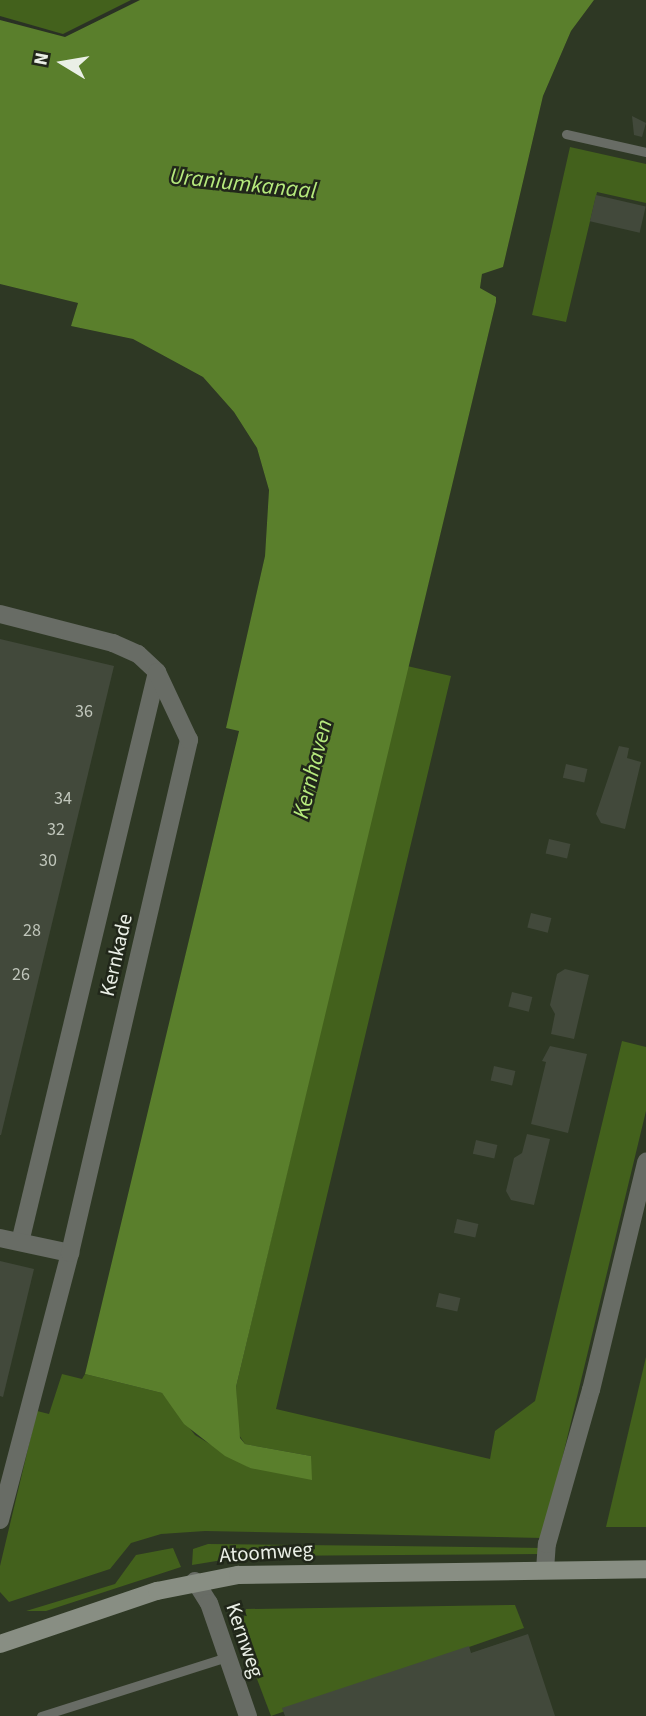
<!DOCTYPE html>
<html>
<head>
<meta charset="utf-8">
<style>
	body { margin:0 }
	#map { position:relative; width:646px; height:1716px; overflow:hidden; background:#2a3124; font-family:"Source Sans 3",sans-serif }
	div>[style] { position:absolute }
	.built>* { inset:0; background:#2e3824 }
	.green>* { inset:0; background:#43611c }
	.water>* { inset:0; background:#5a7f2c }
	.building>* { inset:0; background:#42493b; transform-origin:0 0 }
	.lane>* { height:9px; margin:-4.5px; padding:0 4.5px; transform-origin:4.5px; border-radius:4.5px; background:#686c65 }
	.street>* { height:18px; margin:-9px; padding:0 9px; transform-origin:9px; border-radius:9px; background:#686c65 }
	.secondary>* { height:18px; margin:-9px; padding:0 9px; transform-origin:9px; border-radius:9px; background:#888e83 }
	span { translate:-50% -50%; white-space:nowrap; text-align:center; line-height:1.15; -webkit-text-stroke:5px #21271a; paint-order:stroke }
	.number-label { font-size:18px; color:#c0c6bb }
	.number-label span { -webkit-text-stroke-width:0 }
	.street-label { font-size:21px; color:#eaefe6 }
	.water-label { font-size:23px; color:#b6ea7d; font-style:italic }
	.north { position:absolute; left:28px; top:28px; width:70px; height:70px; -webkit-text-stroke:5px #21271a; paint-order:stroke; rotate:281deg; font-size:19px; font-weight:700; line-height:28px; text-align:center; color:#eaefe6 }
	.north::after { content:''; display:block; margin:auto; width:24px; height:32px; background:#eaefe6; clip-path:polygon(50% 0,100% 100%,50% 72%,0 100%) }
</style>
</head>
<body>
<div id="map">
	<div class="built">
		<div style="clip-path:polygon(594px 0,646px 0,646px 1716px,0 1716px,0 284px,78px 303px,71px 326px,133px 339px,203px 377px,234px 412px,257px 448px,269px 490px,265px 556px,227px 728px,239px 730px,148px 1114px,245px 1444px,248px 1329px,496px 302px,496px 297px,480px 288px,482px 274px,503px 267px,543px 96px,571px 31px)"></div>
	</div>
	<div class="green">
		<div style="clip-path:polygon(0 0,131px 0,63px 34px,0 16px)"></div>
		<div style="clip-path:polygon(570px 147px,646px 164px,646px 203px,597px 192px,566px 322px,532px 315px)"></div>
		<div style="clip-path:polygon(407px 666px,451px 676px,276px 1409px,490px 1459px,495px 1431px,535px 1401px,622px 1041px,646px 1047px,646px 1111px,543px 1538px,205px 1531px,161px 1534px,131px 1543px,110px 1569px,9px 1602px,0 1592px,0 1566px,37px 1411px,49px 1414px,62px 1374px,82px 1379px,85px 1374px,162px 1393px,195px 1435px,250px 1468px,311px 1456px,245px 1444px,237px 1432px,236px 1387px)"></div>
		<div style="clip-path:polygon(646px 1357px,646px 1527px,606px 1527px)"></div>
		<div style="clip-path:polygon(208px 1544px,393px 1546px,543px 1548px,541px 1554px,247px 1556px,192px 1565px,193px 1549px)"></div>
		<div style="clip-path:polygon(173px 1548px,181px 1567px,46px 1611px,26px 1611px,115px 1584px,136px 1555px)"></div>
		<div style="clip-path:polygon(515px 1605px,524px 1628px,271px 1716px,240px 1634px,246px 1609px)"></div>
	</div>
	<div class="water">
		<div style="clip-path:polygon(140px 0,594px 0,571px 31px,543px 96px,503px 267px,482px 274px,480px 288px,496px 297px,496px 302px,236px 1387px,240px 1438px,245px 1444px,311px 1456px,312px 1480px,250px 1468px,225px 1456px,184px 1424px,162px 1393px,85px 1374px,239px 731px,226px 728px,265px 556px,269px 490px,257px 448px,234px 412px,203px 377px,133px 339px,71px 326px,78px 303px,0 284px,0 20px,65px 37px)"></div>
	</div>
	<div class="building">
		<div style="clip-path:polygon(632px 116px,646px 123px,642px 137px,634px 135px)"></div>
		<div style="left:596px;top:195px;width:51px;height:27px;rotate:13deg"></div>
		<div style="clip-path:polygon(0 639px,114px 666px,1px 1135px,0 1135px)"></div>
		<div style="clip-path:polygon(619px 746px,629px 748px,627px 758px,641px 762px,625px 829px,601px 823px,596px 814px)"></div>
		<div style="left:566px;top:764px;width:22px;height:14px;rotate:13deg"></div>
		<div style="left:549px;top:839px;width:22px;height:15px;rotate:13deg"></div>
		<div style="left:531px;top:913px;width:21px;height:15px;rotate:14deg"></div>
		<div style="clip-path:polygon(565px 969px,589px 975px,574px 1039px,551px 1034px,555px 1014px,550px 1005px,557px 974px)"></div>
		<div style="left:512px;top:992px;width:21px;height:15px;rotate:14deg"></div>
		<div style="clip-path:polygon(550px 1046px,587px 1054px,568px 1133px,531px 1124px,546px 1062px,542px 1061px)"></div>
		<div style="left:494px;top:1066px;width:22px;height:15px;rotate:13deg"></div>
		<div style="clip-path:polygon(527px 1134px,550px 1139px,534px 1205px,511px 1200px,506px 1191px,514px 1158px,522px 1153px)"></div>
		<div style="left:476px;top:1140px;width:22px;height:14px;rotate:13deg"></div>
		<div style="left:457px;top:1219px;width:22px;height:14px;rotate:13deg"></div>
		<div style="clip-path:polygon(0 1261px,34px 1269px,3px 1397px,0 1396px)"></div>
		<div style="left:439px;top:1293px;width:22px;height:14px;rotate:13deg"></div>
		<div style="clip-path:polygon(528px 1634px,555px 1716px,285px 1716px,282px 1708px,469px 1646px,471px 1653px)"></div>
	</div>
	<div class="lane">
		<div style="left:566px;top:134px;width:82px;rotate:12.7deg"></div>
		<div style="left:41px;top:1716px;width:195px;rotate:-17.6deg"></div>
	</div>
	<div class="street">
		<div style="left:0;top:614px;width:117px;rotate:14.4deg"></div>
		<div style="left:113px;top:643px;width:27px;rotate:24deg"></div>
		<div style="left:138px;top:654px;width:26px;rotate:43deg"></div>
		<div style="left:157px;top:672px;width:586px;rotate:103.51deg"></div>
		<div style="left:0;top:1238px;width:72px;rotate:12.1deg"></div>
		<div style="left:0;top:1520px;width:276px;rotate:-75.3deg"></div>
		<div style="left:70px;top:1253px;width:527px;rotate:-76.94deg"></div>
		<div style="left:189px;top:740px;width:75px;rotate:-115.2deg"></div>
		<div style="left:545px;top:1570px;width:26px;rotate:-86deg"></div>
		<div style="left:547px;top:1544px;width:160px;rotate:-74.1deg"></div>
		<div style="left:591px;top:1390px;width:235px;rotate:-76.4deg"></div>
		<div style="left:195px;top:1581px;width:26px;rotate:58deg"></div>
		<div style="left:209px;top:1603px;width:120px;rotate:71deg"></div>
	</div>
	<div class="secondary">
		<div style="left:0;top:1644px;width:166px;rotate:-18.7deg"></div>
		<div style="left:157px;top:1591px;width:83px;rotate:-11.2deg"></div>
		<div style="left:238px;top:1575px;width:408px;rotate:-0.8deg"></div>
	</div>
	<div class="number-label">
		<span style="left:84px;top:712px">36</span>
		<span style="left:63px;top:799px">34</span>
		<span style="left:56px;top:830px">32</span>
		<span style="left:48px;top:861px">30</span>
		<span style="left:32px;top:931px">28</span>
		<span style="left:21px;top:975px">26</span>
	</div>
	<div class="street-label">
		<span style="left:116px;top:955px;rotate:-77deg">Kernkade</span>
		<span style="left:266px;top:1552px;rotate:-4deg">Atoomweg</span>
		<span style="left:245px;top:1640px;rotate:71deg">Kernweg</span>
	</div>
	<div class="water-label">
		<span style="left:243px;top:184px;rotate:6deg">Uraniumkanaal</span>
		<span style="left:313px;top:769px;rotate:-76deg">Kernhaven</span>
	</div>
	<div class="north">N</div>
</div>
</body>
</html>
